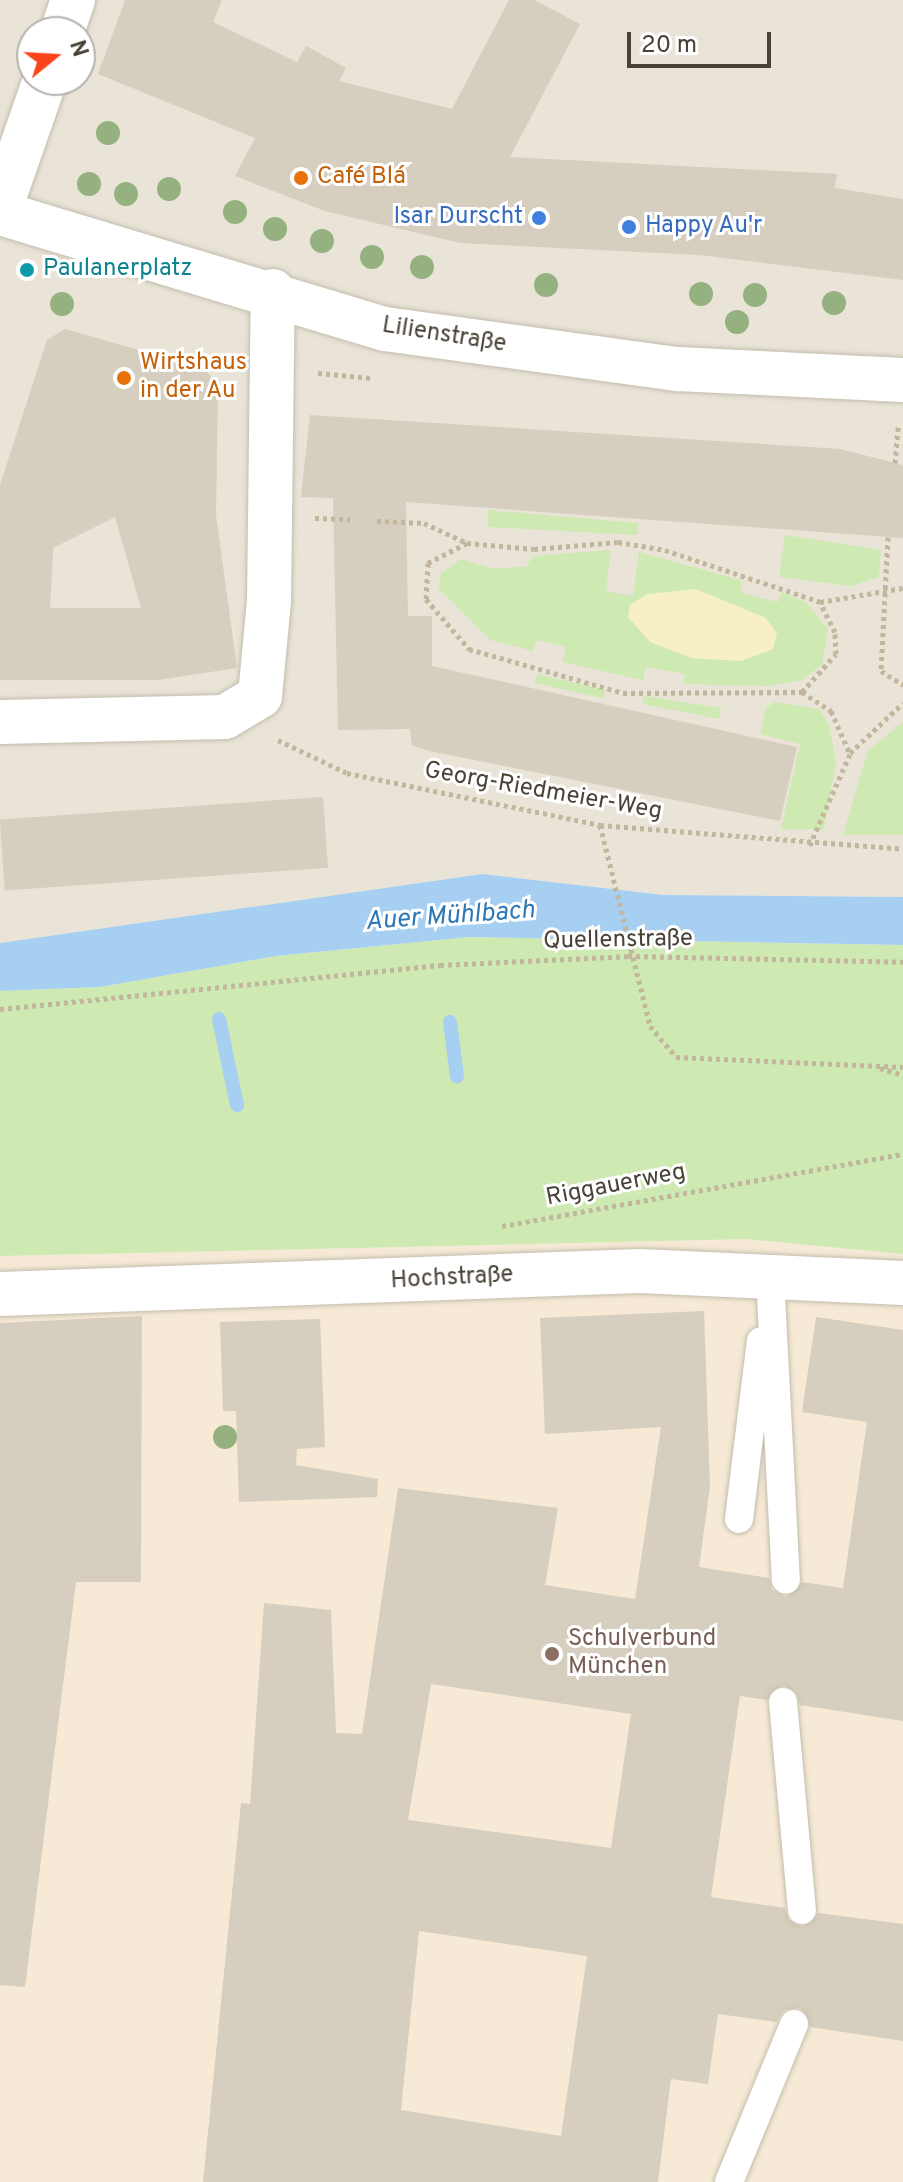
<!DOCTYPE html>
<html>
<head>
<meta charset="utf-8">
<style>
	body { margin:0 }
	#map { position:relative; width:903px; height:2182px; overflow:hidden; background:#f5f2e9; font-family:Overpass,sans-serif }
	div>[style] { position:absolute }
	.residential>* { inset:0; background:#e9e4d7 }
	.commercial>* { inset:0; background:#f6e9d5 }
	.green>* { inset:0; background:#cee9b2; transform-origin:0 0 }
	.sand>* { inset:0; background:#f8f0c5 }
	.water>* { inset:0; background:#a6cff1 }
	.stream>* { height:14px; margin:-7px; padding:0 7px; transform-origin:7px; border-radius:7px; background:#a6cff1 }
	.building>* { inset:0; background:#d6cebe; transform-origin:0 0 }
	.path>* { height:5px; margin-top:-2.5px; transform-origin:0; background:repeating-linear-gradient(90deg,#c2b69d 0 4px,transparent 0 8px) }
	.roads { filter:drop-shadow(0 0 2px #c3bdae) drop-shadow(0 0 2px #c3bdae) }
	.lane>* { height:28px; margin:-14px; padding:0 14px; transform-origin:14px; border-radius:14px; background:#fff }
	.street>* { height:44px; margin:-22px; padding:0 22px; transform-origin:22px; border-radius:22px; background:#fff }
	.trees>* { width:24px; height:24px; margin:-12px; border-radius:50%; background:#94b17f }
	.dots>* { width:22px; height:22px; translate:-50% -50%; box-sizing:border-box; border:4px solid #fff; border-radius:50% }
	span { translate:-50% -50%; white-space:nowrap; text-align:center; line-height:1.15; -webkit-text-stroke:6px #fff; paint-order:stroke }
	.food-label { font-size:24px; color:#c56008 }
	.left { translate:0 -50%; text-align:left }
	.shop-label { font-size:24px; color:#366cbe }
	.right { translate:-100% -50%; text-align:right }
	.culture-label { font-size:24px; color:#0d838f }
	.street-label { font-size:24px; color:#494237 }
	.education-label { font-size:24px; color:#785e54 }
	.water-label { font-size:26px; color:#2f78b6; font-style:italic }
	.north { position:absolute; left:16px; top:16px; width:80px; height:80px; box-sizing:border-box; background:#fff; border:2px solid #b6b3af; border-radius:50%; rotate:72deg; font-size:22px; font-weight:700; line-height:32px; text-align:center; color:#494237 }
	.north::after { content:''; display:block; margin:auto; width:28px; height:36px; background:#fb441a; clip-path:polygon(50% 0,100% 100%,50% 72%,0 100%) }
	.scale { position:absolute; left:627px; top:32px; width:144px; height:36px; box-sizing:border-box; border:4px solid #494237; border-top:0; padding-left:10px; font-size:24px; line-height:28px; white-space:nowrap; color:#494237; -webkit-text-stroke:6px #fff; paint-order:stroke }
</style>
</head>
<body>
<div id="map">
	<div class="residential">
		<div style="clip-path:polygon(evenodd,0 0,903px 0,903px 897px,664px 895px,482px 874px,0 943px,0 0,32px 32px,80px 32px,80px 80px,32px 80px,32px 32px)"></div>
	</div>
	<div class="commercial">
		<div style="clip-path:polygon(747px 1239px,903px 1254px,903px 2182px,0 2182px,0 1256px)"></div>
	</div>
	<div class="green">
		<div style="clip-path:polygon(488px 510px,638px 523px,638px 535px,488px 527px)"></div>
		<div style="clip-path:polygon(785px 535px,881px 550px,879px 577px,850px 586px,779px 577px)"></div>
		<div style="clip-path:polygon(611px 550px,606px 591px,633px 596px,639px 552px,741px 580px,742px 593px,778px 602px,782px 592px,807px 603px,828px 629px,822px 665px,802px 680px,767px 686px,683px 684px,685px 674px,646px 667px,643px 680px,562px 662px,566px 647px,536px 640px,533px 651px,490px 640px,439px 589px,441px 573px,461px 559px,490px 568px,526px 567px,533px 556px)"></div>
		<div style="left:537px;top:674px;width:70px;height:9px;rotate:13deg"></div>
		<div style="clip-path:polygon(644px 696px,721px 708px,720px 719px,643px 704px)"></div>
		<div style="clip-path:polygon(775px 702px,819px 709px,829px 725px,836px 762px,824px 829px,781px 829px,800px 744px,760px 734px,766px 708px)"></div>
		<div style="clip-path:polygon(903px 722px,903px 835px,843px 835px,868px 750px)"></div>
		<div style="clip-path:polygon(469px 937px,903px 945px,903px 1254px,747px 1239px,0 1256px,0 991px,100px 987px,276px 956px)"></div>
	</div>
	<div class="sand">
		<div style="clip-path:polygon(696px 589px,766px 618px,777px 633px,773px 649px,741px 661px,691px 658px,650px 642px,628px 617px,630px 605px,648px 594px)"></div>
	</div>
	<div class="water">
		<div style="clip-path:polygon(482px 874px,664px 895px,903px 897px,903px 945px,469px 937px,276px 956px,100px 987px,0 991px,0 943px)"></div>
	</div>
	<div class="stream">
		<div style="left:219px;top:1019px;width:88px;rotate:78.2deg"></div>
		<div style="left:450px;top:1022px;width:55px;rotate:82.7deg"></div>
	</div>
	<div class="building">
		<div style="clip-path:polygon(125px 0,222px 0,213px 22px,297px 62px,306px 46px,346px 68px,339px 81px,452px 109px,509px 0,534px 0,580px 24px,510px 157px,837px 174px,835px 188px,903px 199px,903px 280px,699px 255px,460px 243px,325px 211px,235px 176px,255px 138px,98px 74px)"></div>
		<div style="clip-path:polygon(evenodd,65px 329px,205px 369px,218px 386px,216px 515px,237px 668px,158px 680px,0 680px,0 485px,47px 340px,65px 329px,115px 517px,141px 608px,50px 608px,53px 548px,115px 517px)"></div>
		<div style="clip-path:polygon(310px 415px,840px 449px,903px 465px,903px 538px,406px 502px,408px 616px,432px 616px,432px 666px,797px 747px,780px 821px,429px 751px,412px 745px,410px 729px,338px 730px,333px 498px,301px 497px)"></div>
		<div style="left:323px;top:797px;width:71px;height:324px;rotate:86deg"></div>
		<div style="clip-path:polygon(evenodd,704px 1311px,710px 1486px,699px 1567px,769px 1578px,772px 1590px,786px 1597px,802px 1582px,843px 1588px,867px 1422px,802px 1412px,816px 1317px,903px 1330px,903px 1721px,800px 1705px,796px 1692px,782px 1685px,767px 1700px,740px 1696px,711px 1897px,785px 1908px,789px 1920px,803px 1927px,818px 1913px,903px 1924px,903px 2041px,810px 2027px,800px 2008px,784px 2010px,776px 2022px,718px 2014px,708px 2084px,671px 2079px,658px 2182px,203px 2182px,241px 1803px,250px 1804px,264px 1603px,331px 1610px,336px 1733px,362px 1734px,398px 1488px,558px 1508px,545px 1585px,635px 1599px,661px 1427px,545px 1434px,540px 1318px,704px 1311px,431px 1684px,631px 1714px,611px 1848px,408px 1820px,431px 1684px,704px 1311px,419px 1931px,587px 1956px,561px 2136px,401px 2110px,419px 1931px)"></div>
		<div style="clip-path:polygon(142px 1316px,141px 1582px,76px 1582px,25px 1987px,0 1985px,0 1323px)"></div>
		<div style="clip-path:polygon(320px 1319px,325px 1447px,297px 1449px,296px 1465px,378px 1479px,377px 1497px,239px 1502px,236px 1411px,223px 1411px,220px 1322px)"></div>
	</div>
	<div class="path">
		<div style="left:318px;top:373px;width:54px;rotate:5.3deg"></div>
		<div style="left:895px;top:463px;width:37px;rotate:-85deg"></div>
		<div style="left:315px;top:518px;width:35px;rotate:2deg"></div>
		<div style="left:377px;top:521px;width:47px;rotate:2.4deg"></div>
		<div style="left:424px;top:523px;width:47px;rotate:24.9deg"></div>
		<div style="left:467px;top:543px;width:67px;rotate:5.1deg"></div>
		<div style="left:534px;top:549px;width:84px;rotate:-4.8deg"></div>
		<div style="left:618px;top:542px;width:48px;rotate:9.7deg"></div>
		<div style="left:665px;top:550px;width:163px;rotate:18.5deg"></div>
		<div style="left:820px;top:602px;width:84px;rotate:-9.6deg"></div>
		<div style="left:888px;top:537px;width:134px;rotate:93deg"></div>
		<div style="left:881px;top:671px;width:26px;rotate:32deg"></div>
		<div style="left:467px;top:543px;width:44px;rotate:152.9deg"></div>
		<div style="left:428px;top:563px;width:36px;rotate:93deg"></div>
		<div style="left:426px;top:599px;width:66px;rotate:49.3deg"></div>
		<div style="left:469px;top:649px;width:160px;rotate:15.9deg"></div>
		<div style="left:623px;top:693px;width:179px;rotate:-0.3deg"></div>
		<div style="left:802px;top:692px;width:51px;rotate:-48.2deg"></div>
		<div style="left:836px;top:654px;width:22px;rotate:-93deg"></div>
		<div style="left:835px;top:632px;width:34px;rotate:-117deg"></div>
		<div style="left:802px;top:692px;width:35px;rotate:33deg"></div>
		<div style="left:831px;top:711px;width:47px;rotate:66.2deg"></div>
		<div style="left:850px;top:754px;width:102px;rotate:113.8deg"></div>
		<div style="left:278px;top:740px;width:76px;rotate:25.6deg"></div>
		<div style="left:347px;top:773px;width:258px;rotate:11.6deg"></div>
		<div style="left:600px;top:825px;width:304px;rotate:4.5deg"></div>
		<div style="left:850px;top:753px;width:73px;rotate:-43.3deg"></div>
		<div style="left:600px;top:825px;width:207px;rotate:76deg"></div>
		<div style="left:650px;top:1026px;width:40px;rotate:50deg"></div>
		<div style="left:676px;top:1057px;width:227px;rotate:2.5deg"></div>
		<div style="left:0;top:1009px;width:442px;rotate:-5.7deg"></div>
		<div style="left:440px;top:965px;width:188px;rotate:-2.7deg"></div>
		<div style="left:628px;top:956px;width:275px;rotate:1.2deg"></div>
		<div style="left:880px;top:1068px;width:24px;rotate:17deg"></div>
		<div style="left:502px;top:1226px;width:407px;rotate:-10.2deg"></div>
	</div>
	<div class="roads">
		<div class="lane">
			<div style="left:770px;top:1277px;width:303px;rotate:87deg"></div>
			<div style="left:739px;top:1519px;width:179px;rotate:-83deg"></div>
			<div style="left:783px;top:1702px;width:209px;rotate:84.8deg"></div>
			<div style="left:729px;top:2182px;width:171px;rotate:-67.6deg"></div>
		</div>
		<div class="street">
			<div style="left:62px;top:32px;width:34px;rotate:-71deg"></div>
			<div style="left:0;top:209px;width:137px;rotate:-70.8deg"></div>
			<div style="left:0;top:213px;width:402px;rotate:16.8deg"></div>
			<div style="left:385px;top:329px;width:296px;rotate:7.8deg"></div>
			<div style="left:678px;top:369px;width:225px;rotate:2.8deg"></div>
			<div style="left:0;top:722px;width:225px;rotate:-1.3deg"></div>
			<div style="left:225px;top:717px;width:41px;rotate:-31deg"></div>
			<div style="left:260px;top:696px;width:95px;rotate:-84.6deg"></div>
			<div style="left:269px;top:601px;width:310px;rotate:-89.3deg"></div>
			<div style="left:0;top:1294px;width:640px;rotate:-2.06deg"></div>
			<div style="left:640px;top:1271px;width:263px;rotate:2.6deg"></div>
		</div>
	</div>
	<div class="trees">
		<div style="left:108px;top:133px"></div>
		<div style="left:89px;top:184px"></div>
		<div style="left:169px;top:189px"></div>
		<div style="left:126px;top:194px"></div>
		<div style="left:235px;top:212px"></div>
		<div style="left:275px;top:229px"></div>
		<div style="left:322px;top:241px"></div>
		<div style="left:372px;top:257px"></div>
		<div style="left:422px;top:267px"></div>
		<div style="left:546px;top:285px"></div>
		<div style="left:701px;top:294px"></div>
		<div style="left:755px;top:295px"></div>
		<div style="left:834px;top:303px"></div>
		<div style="left:62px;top:304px"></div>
		<div style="left:737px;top:322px"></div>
		<div style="left:225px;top:1437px"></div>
	</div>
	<div class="dots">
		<div style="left:301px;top:178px;background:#e8710a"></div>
		<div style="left:539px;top:218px;background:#3f7fe0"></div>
		<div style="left:629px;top:227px;background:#3f7fe0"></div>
		<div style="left:27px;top:270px;background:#0f9aa8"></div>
		<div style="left:124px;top:378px;background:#e8710a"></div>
		<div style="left:552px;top:1654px;background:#8d6e63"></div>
	</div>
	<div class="food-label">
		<span class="left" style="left:317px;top:178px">Café Blá</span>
		<span class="left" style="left:140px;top:378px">Wirtshaus<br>in der Au</span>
	</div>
	<div class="shop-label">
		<span class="right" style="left:523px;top:218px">Isar Durscht</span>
		<span class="left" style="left:645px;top:227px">Happy Au'r</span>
	</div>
	<div class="culture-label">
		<span class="left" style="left:43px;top:270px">Paulanerplatz</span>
	</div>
	<div class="street-label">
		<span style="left:444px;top:336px;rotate:9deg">Lilienstraße</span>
		<span style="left:543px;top:792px;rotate:10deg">Georg-Riedmeier-Weg</span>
		<span style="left:618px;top:941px;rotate:-1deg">Quellenstraße</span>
		<span style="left:616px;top:1186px;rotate:-11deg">Riggauerweg</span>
		<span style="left:452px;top:1279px;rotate:-3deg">Hochstraße</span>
	</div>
	<div class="education-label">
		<span class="left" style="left:568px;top:1654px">Schulverbund<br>München</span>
	</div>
	<div class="water-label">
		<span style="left:450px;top:917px;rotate:-4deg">Auer Mühlbach</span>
	</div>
	<div class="north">N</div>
	<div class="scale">20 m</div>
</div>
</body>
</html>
